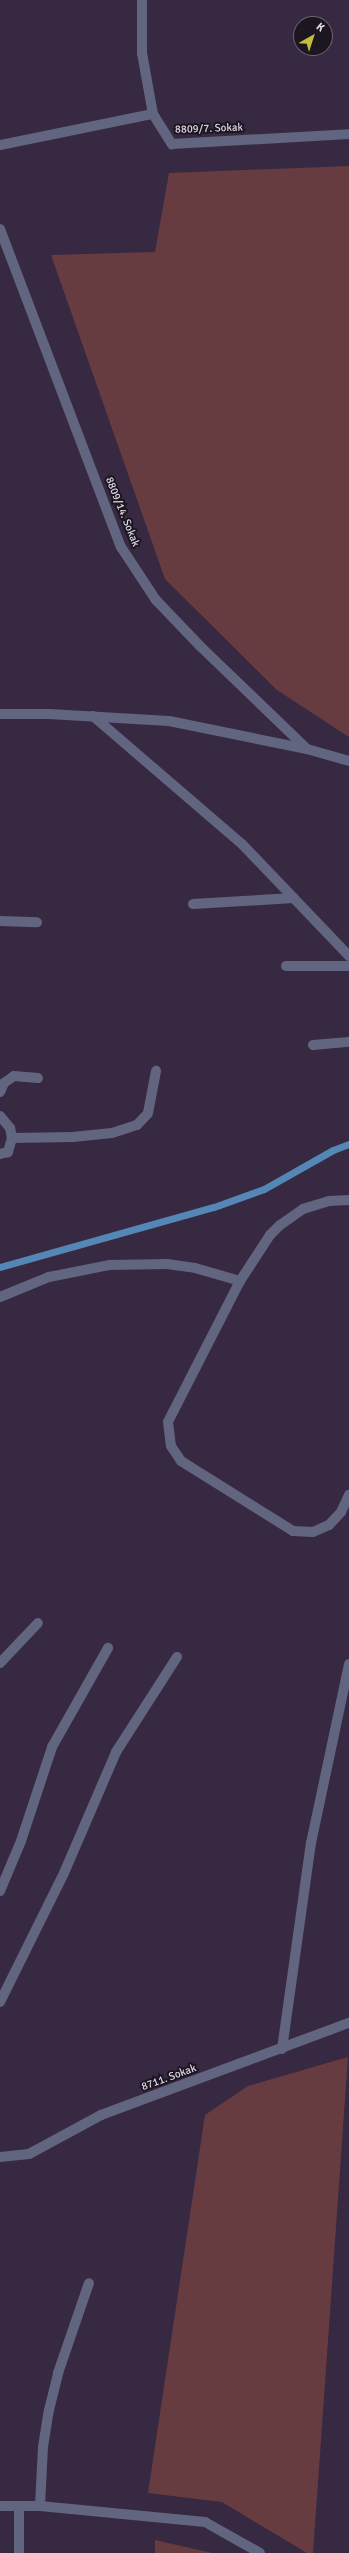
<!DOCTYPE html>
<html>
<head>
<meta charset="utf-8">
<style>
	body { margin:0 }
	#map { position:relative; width:349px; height:2553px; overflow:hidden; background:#382943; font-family:Signika,sans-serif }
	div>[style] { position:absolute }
	.green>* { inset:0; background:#663c41 }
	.stream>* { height:7px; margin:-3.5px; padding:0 3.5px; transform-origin:3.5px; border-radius:3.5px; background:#5587b6 }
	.lane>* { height:10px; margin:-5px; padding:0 5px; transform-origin:5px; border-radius:5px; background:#62657f }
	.street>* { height:10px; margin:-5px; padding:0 5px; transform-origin:5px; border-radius:5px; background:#62657f }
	span { translate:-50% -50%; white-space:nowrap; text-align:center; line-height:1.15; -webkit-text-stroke:4px #1c1621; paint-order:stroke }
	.street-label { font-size:11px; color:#dfd6e6 }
	.north { position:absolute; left:293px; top:16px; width:40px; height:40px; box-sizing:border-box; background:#1c1621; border:1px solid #6a6370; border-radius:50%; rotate:39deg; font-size:11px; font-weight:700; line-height:16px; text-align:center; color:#dfd6e6 }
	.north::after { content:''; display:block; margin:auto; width:14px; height:18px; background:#c6bc3c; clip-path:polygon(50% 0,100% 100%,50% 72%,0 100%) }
</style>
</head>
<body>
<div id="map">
	<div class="green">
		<div style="clip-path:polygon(349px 166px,349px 737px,277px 690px,165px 579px,51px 255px,155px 252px,169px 173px)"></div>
		<div style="clip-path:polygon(348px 2057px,313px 2553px,307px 2553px,222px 2502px,148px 2493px,205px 2115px,248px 2086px)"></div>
		<div style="clip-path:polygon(155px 2540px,212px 2553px,155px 2553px)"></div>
	</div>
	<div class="stream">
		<div style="left:0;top:1267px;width:222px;rotate:-15.7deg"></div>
		<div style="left:214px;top:1207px;width:53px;rotate:-19.8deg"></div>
		<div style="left:264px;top:1189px;width:79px;rotate:-29.5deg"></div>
		<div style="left:333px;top:1150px;width:17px;rotate:-21deg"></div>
	</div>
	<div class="lane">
		<div style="left:0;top:921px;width:37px;rotate:2deg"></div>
		<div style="left:0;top:1092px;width:10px;rotate:-66deg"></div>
		<div style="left:4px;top:1083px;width:12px;rotate:-35deg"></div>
		<div style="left:14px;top:1076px;width:24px;rotate:5deg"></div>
		<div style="left:12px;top:1138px;width:61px;rotate:-0.9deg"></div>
		<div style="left:73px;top:1137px;width:39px;rotate:-6deg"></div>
		<div style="left:112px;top:1133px;width:26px;rotate:-18deg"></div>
		<div style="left:137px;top:1125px;width:16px;rotate:-47deg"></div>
		<div style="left:148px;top:1113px;width:43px;rotate:-79.2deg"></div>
		<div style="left:349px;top:1200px;width:20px;rotate:177deg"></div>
		<div style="left:329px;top:1201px;width:27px;rotate:163deg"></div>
		<div style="left:303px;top:1209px;width:28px;rotate:145deg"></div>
		<div style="left:280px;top:1225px;width:14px;rotate:135deg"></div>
		<div style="left:270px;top:1235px;width:55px;rotate:123.1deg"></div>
		<div style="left:240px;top:1281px;width:158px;rotate:117.1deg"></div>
		<div style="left:168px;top:1422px;width:24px;rotate:83deg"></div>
		<div style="left:171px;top:1446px;width:18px;rotate:56deg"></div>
		<div style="left:181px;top:1461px;width:132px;rotate:32deg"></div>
		<div style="left:293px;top:1531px;width:20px;rotate:3deg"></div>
		<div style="left:313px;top:1532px;width:17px;rotate:-24deg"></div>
		<div style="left:329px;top:1525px;width:18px;rotate:-47deg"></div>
		<div style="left:341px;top:1512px;width:19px;rotate:-65deg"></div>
		<div style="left:0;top:1297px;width:53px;rotate:-22.2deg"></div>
		<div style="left:49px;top:1277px;width:61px;rotate:-11.3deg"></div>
		<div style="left:109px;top:1265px;width:58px;rotate:-1deg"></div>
		<div style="left:167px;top:1264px;width:28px;rotate:8deg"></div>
		<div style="left:195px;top:1268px;width:47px;rotate:16.1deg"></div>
		<div style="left:0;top:2002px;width:144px;rotate:-63.6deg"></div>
		<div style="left:64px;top:1873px;width:132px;rotate:-66.7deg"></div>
		<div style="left:116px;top:1752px;width:113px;rotate:-57.3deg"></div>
		<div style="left:282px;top:2049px;width:208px;rotate:-82deg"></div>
		<div style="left:311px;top:1843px;width:183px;rotate:-78deg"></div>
		<div style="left:40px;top:2506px;width:59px;rotate:-87.1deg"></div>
		<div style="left:43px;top:2447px;width:37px;rotate:-81deg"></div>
		<div style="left:49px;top:2410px;width:38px;rotate:-76deg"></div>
		<div style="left:58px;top:2373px;width:95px;rotate:-71deg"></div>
	</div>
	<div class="street">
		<div style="left:142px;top:0;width:53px;rotate:90deg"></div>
		<div style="left:142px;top:53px;width:62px;rotate:79.8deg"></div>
		<div style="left:153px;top:114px;width:36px;rotate:58deg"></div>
		<div style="left:172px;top:144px;width:177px;rotate:-3.2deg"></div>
		<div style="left:0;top:145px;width:156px;rotate:-11.5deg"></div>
		<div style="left:0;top:229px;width:340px;rotate:69.2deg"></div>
		<div style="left:121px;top:547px;width:64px;rotate:56.6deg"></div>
		<div style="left:156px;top:600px;width:64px;rotate:46.3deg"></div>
		<div style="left:200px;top:646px;width:149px;rotate:43.9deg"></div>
		<div style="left:0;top:714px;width:49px"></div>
		<div style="left:49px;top:714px;width:120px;rotate:3.3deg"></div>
		<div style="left:169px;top:721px;width:141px;rotate:11.5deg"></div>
		<div style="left:307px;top:749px;width:44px;rotate:15.9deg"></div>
		<div style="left:93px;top:716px;width:196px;rotate:40.7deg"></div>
		<div style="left:242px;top:844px;width:155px;rotate:46.3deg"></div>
		<div style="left:193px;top:904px;width:101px;rotate:-3.4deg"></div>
		<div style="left:286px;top:966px;width:63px"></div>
		<div style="left:313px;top:1045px;width:36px;rotate:-5deg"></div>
		<div style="left:0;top:1116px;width:16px;rotate:50deg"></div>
		<div style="left:10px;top:1128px;width:10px;rotate:79deg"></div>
		<div style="left:12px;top:1138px;width:15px;rotate:106deg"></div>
		<div style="left:8px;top:1152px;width:8px;rotate:166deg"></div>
		<div style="left:0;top:1663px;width:55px;rotate:-46.5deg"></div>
		<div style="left:0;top:1891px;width:54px;rotate:-67.2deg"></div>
		<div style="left:21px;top:1841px;width:99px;rotate:-71.7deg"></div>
		<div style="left:52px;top:1747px;width:114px;rotate:-60.5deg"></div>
		<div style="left:0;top:2157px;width:29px;rotate:-6deg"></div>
		<div style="left:29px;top:2154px;width:82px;rotate:-28.4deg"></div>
		<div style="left:101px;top:2115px;width:265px;rotate:-20.4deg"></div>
		<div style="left:0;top:2506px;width:40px"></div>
		<div style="left:40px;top:2506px;width:166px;rotate:5.5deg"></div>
		<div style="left:205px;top:2522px;width:63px;rotate:29.4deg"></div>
		<div style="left:19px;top:2506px;width:47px;rotate:90deg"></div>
	</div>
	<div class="street-label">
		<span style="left:209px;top:129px;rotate:-2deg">8809/7. Sokak</span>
		<span style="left:122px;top:512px;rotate:68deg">8809/14. Sokak</span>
		<span style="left:169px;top:2078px;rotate:-20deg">8711. Sokak</span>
	</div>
	<div class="north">K</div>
</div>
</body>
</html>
